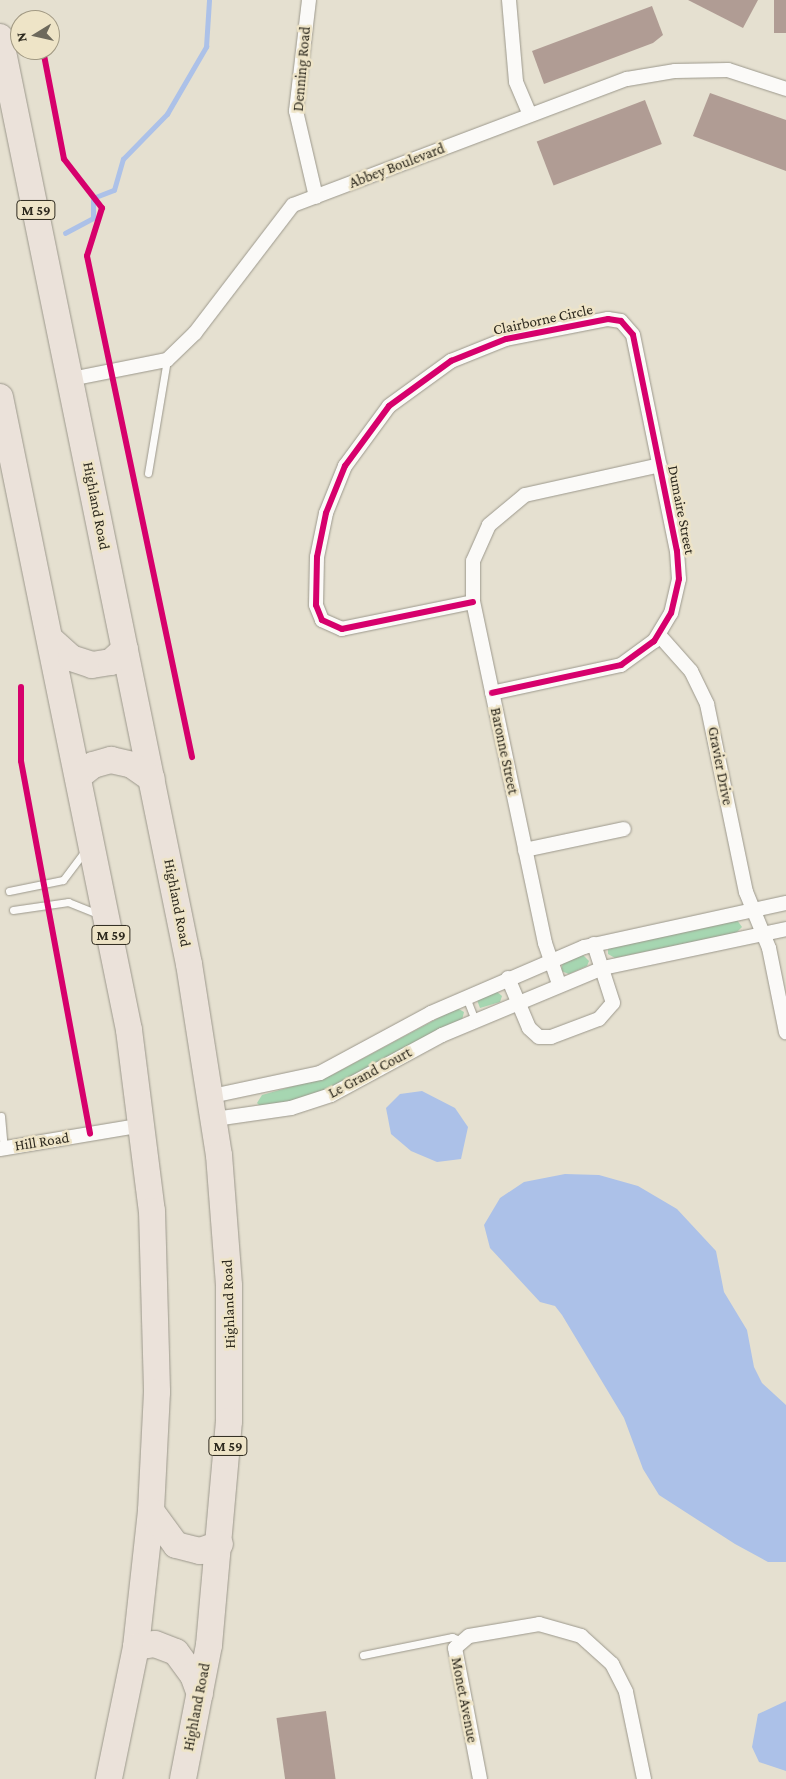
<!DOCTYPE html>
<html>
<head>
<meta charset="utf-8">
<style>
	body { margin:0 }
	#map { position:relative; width:786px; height:1779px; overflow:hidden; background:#e5e0d0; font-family:"Crimson Pro",serif }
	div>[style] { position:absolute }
	.green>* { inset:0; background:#a6d6b1 }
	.water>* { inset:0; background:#acc1e8 }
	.stream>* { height:4.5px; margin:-2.25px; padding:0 2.25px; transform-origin:2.25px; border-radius:2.25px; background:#acc1e8 }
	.building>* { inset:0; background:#b09c94; transform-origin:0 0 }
	.roads { filter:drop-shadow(0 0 1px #9c988c) drop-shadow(0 0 1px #9c988c) }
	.lane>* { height:7px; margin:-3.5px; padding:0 3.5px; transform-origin:3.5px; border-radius:3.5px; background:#fbfaf8 }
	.street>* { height:14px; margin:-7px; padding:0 7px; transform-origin:7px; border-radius:7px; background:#fbfaf8 }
	.highway>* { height:26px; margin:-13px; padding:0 13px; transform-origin:13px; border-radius:13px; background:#ebe2da }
	.cycleway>* { height:6px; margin:-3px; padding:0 3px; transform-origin:3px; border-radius:3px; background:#d6006c }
	span { translate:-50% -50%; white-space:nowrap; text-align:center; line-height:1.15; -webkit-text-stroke:5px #eee4c7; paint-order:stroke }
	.shield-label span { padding:1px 4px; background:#eee4c7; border:1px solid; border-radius:4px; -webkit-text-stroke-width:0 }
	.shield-label { font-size:14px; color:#2d291e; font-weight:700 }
	.street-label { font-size:15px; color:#2d291e }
	.north { position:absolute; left:10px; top:10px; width:50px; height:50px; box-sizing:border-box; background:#eee4c7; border:1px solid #a19983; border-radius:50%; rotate:261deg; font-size:14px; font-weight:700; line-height:20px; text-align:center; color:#2d291e }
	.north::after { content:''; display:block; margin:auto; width:18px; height:22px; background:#6d695c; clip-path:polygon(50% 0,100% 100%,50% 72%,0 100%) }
</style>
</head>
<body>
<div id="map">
	<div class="green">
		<div style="clip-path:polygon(737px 920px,742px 927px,736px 933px,615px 958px,608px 954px,608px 948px)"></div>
		<div style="clip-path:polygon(583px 955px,589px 961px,587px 966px,569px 974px,561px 971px,563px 962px)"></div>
		<div style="clip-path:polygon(496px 991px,502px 996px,500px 1002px,480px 1008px,477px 1000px)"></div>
		<div style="clip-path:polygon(457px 1008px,464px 1012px,462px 1020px,329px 1089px,292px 1101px,261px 1107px,257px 1103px,262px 1095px,332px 1075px)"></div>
	</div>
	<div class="water">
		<div style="clip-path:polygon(422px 1091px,455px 1108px,468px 1127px,461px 1159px,437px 1162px,411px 1151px,391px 1134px,386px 1108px,400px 1094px)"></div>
		<div style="clip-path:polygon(565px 1174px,599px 1175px,638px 1186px,677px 1209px,716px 1251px,724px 1292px,747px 1330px,754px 1367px,762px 1383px,786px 1405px,786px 1562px,768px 1562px,735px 1544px,659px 1495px,643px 1469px,624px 1418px,562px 1315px,555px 1306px,540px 1302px,490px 1248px,484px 1225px,500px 1198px,524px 1182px)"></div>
		<div style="clip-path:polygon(786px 1701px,786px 1771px,759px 1762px,752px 1747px,758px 1714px)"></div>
	</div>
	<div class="stream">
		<div style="left:65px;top:233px;width:32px;rotate:-28deg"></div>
		<div style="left:93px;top:218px;width:20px;rotate:-90deg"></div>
		<div style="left:93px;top:198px;width:22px;rotate:-21deg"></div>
		<div style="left:114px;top:190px;width:32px;rotate:-74deg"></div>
		<div style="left:123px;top:159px;width:63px;rotate:-45.6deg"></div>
		<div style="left:167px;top:114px;width:78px;rotate:-59.8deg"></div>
		<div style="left:206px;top:47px;width:47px;rotate:-86.3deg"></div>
	</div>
	<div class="building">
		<div style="clip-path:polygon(688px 0,758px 0,743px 28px)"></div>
		<div style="left:774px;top:0;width:12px;height:33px"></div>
		<div style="clip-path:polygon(652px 6px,663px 35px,653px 43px,544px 84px,532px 51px)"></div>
		<div style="clip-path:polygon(710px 93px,786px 120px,786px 171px,693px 136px)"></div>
		<div style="left:645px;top:100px;width:47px;height:116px;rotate:69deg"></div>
		<div style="left:326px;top:1711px;width:69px;height:50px;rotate:82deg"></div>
	</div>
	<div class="roads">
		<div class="lane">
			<div style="left:148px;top:473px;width:115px;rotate:-80.5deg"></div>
			<div style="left:9px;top:891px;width:55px;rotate:-11.5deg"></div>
			<div style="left:63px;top:880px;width:38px;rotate:-53deg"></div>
			<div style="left:13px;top:910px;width:56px;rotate:-8.3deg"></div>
			<div style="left:68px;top:902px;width:35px;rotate:22deg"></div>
			<div style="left:466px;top:997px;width:25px;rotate:69deg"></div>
			<div style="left:1px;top:1116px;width:32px;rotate:85deg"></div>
			<div style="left:363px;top:1655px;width:91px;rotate:-11.4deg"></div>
			<div style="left:452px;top:1637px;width:9px;rotate:21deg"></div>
		</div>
		<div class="street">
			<div style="left:309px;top:0;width:112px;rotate:96.7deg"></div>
			<div style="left:296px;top:111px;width:88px;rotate:76.9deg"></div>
			<div style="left:509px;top:0;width:82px;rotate:85.1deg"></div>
			<div style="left:516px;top:82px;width:34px;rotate:67deg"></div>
			<div style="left:71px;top:379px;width:98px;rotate:-11.2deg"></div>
			<div style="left:167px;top:360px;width:39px;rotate:-44deg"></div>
			<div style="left:195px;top:333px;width:161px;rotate:-52.6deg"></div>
			<div style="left:293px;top:205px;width:357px;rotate:-20.7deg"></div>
			<div style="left:627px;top:79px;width:49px;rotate:-9.5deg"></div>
			<div style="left:675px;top:71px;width:53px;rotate:-1.1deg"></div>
			<div style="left:728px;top:70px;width:61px;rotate:18.1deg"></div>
			<div style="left:473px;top:602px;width:134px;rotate:168.4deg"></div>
			<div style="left:342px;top:629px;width:22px;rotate:-156deg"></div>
			<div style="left:322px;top:620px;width:16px;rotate:-112deg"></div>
			<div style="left:316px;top:605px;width:48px;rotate:-88.8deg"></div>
			<div style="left:317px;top:557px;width:45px;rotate:-78.4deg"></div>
			<div style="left:326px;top:513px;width:51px;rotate:-68deg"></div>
			<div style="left:345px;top:466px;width:74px;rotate:-53.7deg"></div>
			<div style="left:389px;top:406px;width:77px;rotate:-36deg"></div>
			<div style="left:451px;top:361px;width:59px;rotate:-21.8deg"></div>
			<div style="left:506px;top:339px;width:104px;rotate:-11.1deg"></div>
			<div style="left:608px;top:319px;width:13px;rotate:9deg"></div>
			<div style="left:621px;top:321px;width:18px;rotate:49deg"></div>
			<div style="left:633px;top:335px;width:220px;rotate:78.5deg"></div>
			<div style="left:677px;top:551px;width:28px;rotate:86deg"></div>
			<div style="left:679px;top:579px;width:35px;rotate:103deg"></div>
			<div style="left:671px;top:613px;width:33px;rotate:121deg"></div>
			<div style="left:654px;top:641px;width:41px;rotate:144deg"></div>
			<div style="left:621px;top:665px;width:132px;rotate:167.8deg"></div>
			<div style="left:659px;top:635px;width:48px;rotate:48.4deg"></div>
			<div style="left:691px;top:671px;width:37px;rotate:64deg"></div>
			<div style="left:707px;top:704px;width:192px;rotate:78.3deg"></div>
			<div style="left:746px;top:892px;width:61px;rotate:67.7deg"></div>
			<div style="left:769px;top:948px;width:86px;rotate:78.6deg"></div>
			<div style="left:525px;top:850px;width:101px;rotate:-12deg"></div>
			<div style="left:508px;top:978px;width:54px;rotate:67.2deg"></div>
			<div style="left:529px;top:1028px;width:13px;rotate:42deg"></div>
			<div style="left:539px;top:1037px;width:12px"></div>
			<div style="left:551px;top:1037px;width:51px;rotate:-20.6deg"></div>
			<div style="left:599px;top:1019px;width:21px;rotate:-49deg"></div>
			<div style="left:613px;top:1003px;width:62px;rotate:-107.9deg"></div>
			<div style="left:559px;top:984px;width:43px;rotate:-108.9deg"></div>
			<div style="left:545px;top:943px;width:349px;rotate:-101.9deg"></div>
			<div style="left:473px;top:602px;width:41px;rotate:-90deg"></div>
			<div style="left:473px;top:561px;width:39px;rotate:-66deg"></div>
			<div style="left:489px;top:525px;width:47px;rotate:-39.8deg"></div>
			<div style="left:525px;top:495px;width:138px;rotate:-12.5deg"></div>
			<div style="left:212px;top:1096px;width:110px;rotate:-12deg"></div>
			<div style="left:320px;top:1073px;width:126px;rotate:-28.4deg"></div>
			<div style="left:431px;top:1013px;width:167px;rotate:-23.3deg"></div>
			<div style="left:584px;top:947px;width:207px;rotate:-12.3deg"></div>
			<div style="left:215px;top:1119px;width:77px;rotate:-8.2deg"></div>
			<div style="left:291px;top:1108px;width:42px;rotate:-18deg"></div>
			<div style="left:331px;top:1095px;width:126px;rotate:-28.4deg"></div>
			<div style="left:442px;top:1035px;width:174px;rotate:-22.6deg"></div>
			<div style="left:603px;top:968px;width:187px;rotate:-12deg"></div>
			<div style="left:0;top:1149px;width:146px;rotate:-9.5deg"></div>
			<div style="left:480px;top:1779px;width:133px;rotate:-100.8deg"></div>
			<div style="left:455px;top:1648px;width:18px;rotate:-41deg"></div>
			<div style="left:469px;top:1636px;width:71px;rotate:-9.7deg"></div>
			<div style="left:539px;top:1624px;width:44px;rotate:15.9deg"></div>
			<div style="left:581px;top:1636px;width:42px;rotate:42.1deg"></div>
			<div style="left:612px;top:1664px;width:31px;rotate:63deg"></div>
			<div style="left:626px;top:1692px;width:89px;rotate:78.3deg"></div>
		</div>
		<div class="highway">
			<div style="left:0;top:37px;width:946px;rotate:78.48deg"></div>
			<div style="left:189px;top:964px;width:193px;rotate:81.1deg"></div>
			<div style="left:219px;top:1155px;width:131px;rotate:85.6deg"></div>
			<div style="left:229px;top:1286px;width:135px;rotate:90deg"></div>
			<div style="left:229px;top:1421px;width:225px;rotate:95.1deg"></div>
			<div style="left:209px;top:1645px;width:136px;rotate:101deg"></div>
			<div style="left:0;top:397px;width:646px;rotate:78.48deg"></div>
			<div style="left:129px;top:1030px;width:182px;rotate:82.8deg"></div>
			<div style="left:152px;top:1211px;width:181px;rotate:88.4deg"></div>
			<div style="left:157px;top:1392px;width:119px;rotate:92.9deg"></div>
			<div style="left:151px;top:1511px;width:137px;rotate:96.3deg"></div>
			<div style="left:136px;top:1647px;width:135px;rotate:101.6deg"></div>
			<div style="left:50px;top:639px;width:28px;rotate:42deg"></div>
			<div style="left:71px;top:658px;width:22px;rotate:18deg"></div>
			<div style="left:92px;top:665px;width:19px;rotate:-9deg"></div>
			<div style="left:111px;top:662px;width:19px;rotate:-43deg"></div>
			<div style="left:78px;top:777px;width:19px;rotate:-39deg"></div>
			<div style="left:93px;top:765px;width:19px;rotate:-16deg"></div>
			<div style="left:111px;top:760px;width:22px;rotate:13deg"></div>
			<div style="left:132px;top:765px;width:24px;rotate:35deg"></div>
			<div style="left:151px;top:1511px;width:42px;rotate:53.7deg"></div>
			<div style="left:176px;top:1545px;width:25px;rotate:14deg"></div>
			<div style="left:200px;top:1551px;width:21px;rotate:-19deg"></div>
			<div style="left:136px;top:1647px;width:19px;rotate:-9deg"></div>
			<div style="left:155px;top:1644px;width:22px;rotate:21deg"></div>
			<div style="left:176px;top:1652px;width:29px;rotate:54deg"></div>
			<div style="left:193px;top:1675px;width:20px;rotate:70deg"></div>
		</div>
	</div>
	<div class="cycleway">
		<div style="left:43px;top:50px;width:111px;rotate:79.1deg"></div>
		<div style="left:64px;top:159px;width:62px;rotate:52.2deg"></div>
		<div style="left:102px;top:208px;width:50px;rotate:107.4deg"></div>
		<div style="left:87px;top:256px;width:512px;rotate:78.16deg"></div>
		<div style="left:473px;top:602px;width:134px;rotate:168.4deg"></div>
		<div style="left:342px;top:629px;width:22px;rotate:-156deg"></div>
		<div style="left:322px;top:620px;width:16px;rotate:-112deg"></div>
		<div style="left:316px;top:605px;width:48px;rotate:-88.8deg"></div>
		<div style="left:317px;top:557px;width:45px;rotate:-78.4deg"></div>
		<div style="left:326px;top:513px;width:51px;rotate:-68deg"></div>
		<div style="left:345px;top:466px;width:74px;rotate:-53.7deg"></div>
		<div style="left:389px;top:406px;width:77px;rotate:-36deg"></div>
		<div style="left:451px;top:361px;width:59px;rotate:-21.8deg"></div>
		<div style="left:506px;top:339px;width:104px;rotate:-11.1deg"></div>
		<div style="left:608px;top:319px;width:13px;rotate:9deg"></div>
		<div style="left:621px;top:321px;width:18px;rotate:49deg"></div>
		<div style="left:633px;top:335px;width:220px;rotate:78.5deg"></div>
		<div style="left:677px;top:551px;width:28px;rotate:86deg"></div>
		<div style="left:679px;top:579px;width:35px;rotate:103deg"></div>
		<div style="left:671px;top:613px;width:33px;rotate:121deg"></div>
		<div style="left:654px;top:641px;width:41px;rotate:144deg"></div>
		<div style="left:621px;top:665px;width:132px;rotate:167.8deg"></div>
		<div style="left:21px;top:687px;width:74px;rotate:90deg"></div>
		<div style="left:21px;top:761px;width:379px;rotate:79.5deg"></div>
	</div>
	<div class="shield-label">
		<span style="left:36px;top:210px">M 59</span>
		<span style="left:111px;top:935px">M 59</span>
		<span style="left:228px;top:1446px">M 59</span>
	</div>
	<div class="street-label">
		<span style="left:302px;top:69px;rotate:-85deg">Denning Road</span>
		<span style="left:397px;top:166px;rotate:-21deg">Abbey Boulevard</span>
		<span style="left:543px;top:320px;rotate:-12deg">Clairborne Circle</span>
		<span style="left:96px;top:506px;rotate:79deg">Highland Road</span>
		<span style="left:681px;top:510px;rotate:79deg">Dumaire Street</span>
		<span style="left:504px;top:751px;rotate:78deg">Baronne Street</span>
		<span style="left:720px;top:766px;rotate:79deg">Gravier Drive</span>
		<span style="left:177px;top:903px;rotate:79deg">Highland Road</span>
		<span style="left:370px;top:1073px;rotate:-28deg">Le Grand Court</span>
		<span style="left:42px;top:1142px;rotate:-9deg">Hill Road</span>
		<span style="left:229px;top:1304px;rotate:-92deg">Highland Road</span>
		<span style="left:464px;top:1700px;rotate:79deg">Monet Avenue</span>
		<span style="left:197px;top:1707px;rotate:-79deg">Highland Road</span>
	</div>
	<div class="north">N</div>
</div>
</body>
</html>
